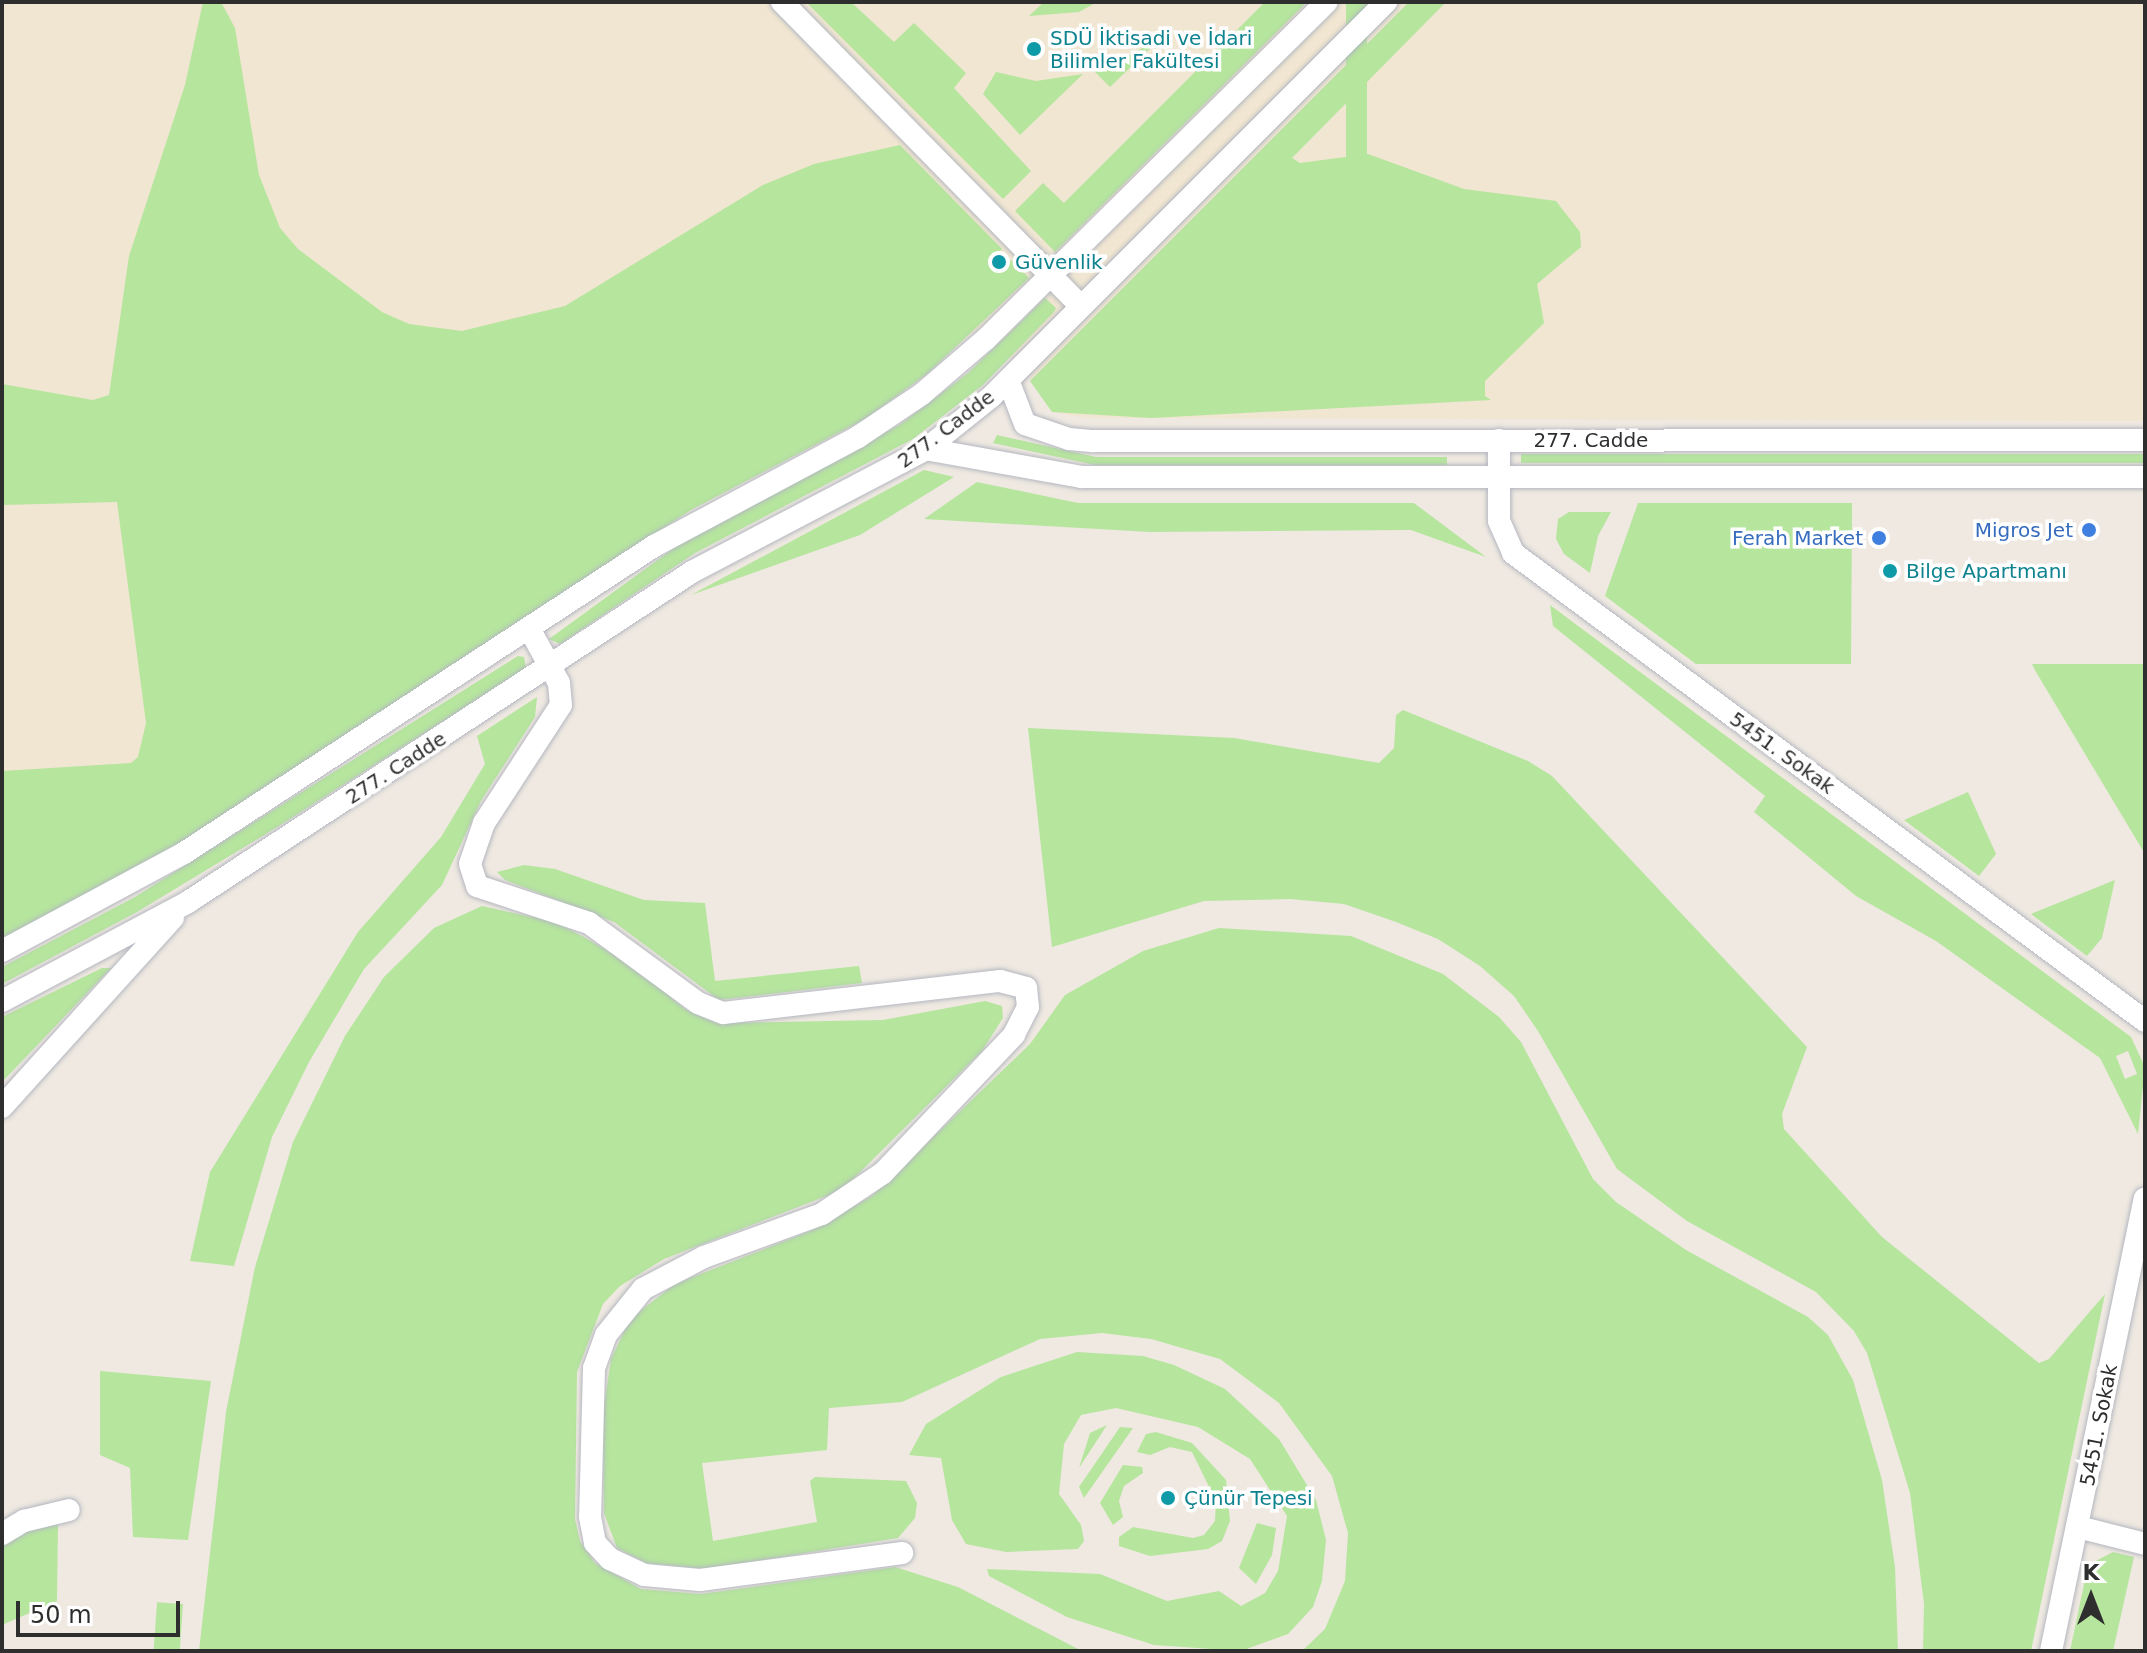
<!DOCTYPE html>
<html>
<head>
<meta charset="utf-8">
<style>
	body { margin:0 }
	#map { position:relative; width:2147px; height:1653px; overflow:hidden; background:#efe9e1; font-family:"DejaVu Sans",sans-serif }
	div>[style] { position:absolute }
	.education>* { inset:0; background:#f0e6d1 }
	.green>* { inset:0; background:#b6e59e; transform-origin:0 0 }
	.roads { filter:drop-shadow(0 0 2px #b4b7c1) drop-shadow(0 0 2px #b4b7c1) }
	.minor>* { height:22px; margin:-11px; padding:0 11px; transform-origin:11px; border-radius:11px; background:#fff }
	.dots>* { width:22px; height:22px; translate:-50% -50%; box-sizing:border-box; border:4px solid #fff; border-radius:50% }
	span { translate:-50% -50%; white-space:nowrap; text-align:center; line-height:1.15; -webkit-text-stroke:7px #fff; paint-order:stroke }
	.culture-label { font-size:20px; color:#0d838f }
	.left { translate:0 -50%; text-align:left }
	.street-label { font-size:20px; color:#2e2e2e }
	.shop-label { font-size:20px; color:#366cbe }
	.right { translate:-100% -50%; text-align:right }
	.frame { position:absolute; inset:0; border:4px solid #2e2e2e; pointer-events:none }
	.north { position:absolute; left:2051px; top:1557px; width:80px; height:80px; -webkit-text-stroke:6px #fff; paint-order:stroke; rotate:0deg; font-size:22px; font-weight:700; line-height:32px; text-align:center; color:#2e2e2e }
	.north::after { content:''; display:block; margin:auto; width:28px; height:36px; background:#2e2e2e; clip-path:polygon(50% 0,100% 100%,50% 72%,0 100%) }
	.scale { position:absolute; left:16px; top:1601px; width:164px; height:36px; box-sizing:border-box; border:4px solid #2e2e2e; border-top:0; padding-left:10px; font-size:24px; line-height:28px; white-space:nowrap; color:#2e2e2e; -webkit-text-stroke:6px #fff; paint-order:stroke }
</style>
</head>
<body>
<div id="map">
	<div class="education">
		<div style="clip-path:polygon(2px 2px,2145px 2px,2145px 421px,1087px 418px,1052px 412px,1022px 366px,976px 331px,865px 419px,691px 510px,169px 850px,2px 939px)"></div>
	</div>
	<div class="green">
		<div style="clip-path:polygon(203px 2px,221px 2px,235px 28px,259px 175px,280px 228px,298px 249px,382px 312px,409px 324px,462px 331px,565px 306px,763px 185px,814px 164px,900px 145px,1002px 249px,988px 263px,996px 273px,1012px 260px,1029px 278px,927px 374px,865px 419px,691px 510px,169px 850px,2px 939px,2px 771px,131px 763px,138px 757px,146px 723px,117px 502px,2px 505px,2px 384px,93px 400px,109px 395px,129px 256px,185px 85px)"></div>
		<div style="clip-path:polygon(806px 2px,851px 2px,894px 42px,914px 23px,966px 73px,954px 88px,1031px 171px,1003px 199px)"></div>
		<div style="clip-path:polygon(1044px 2px,1097px 2px,1079px 12px,1029px 16px)"></div>
		<div style="clip-path:polygon(1265px 2px,1307px 2px,1055px 252px,1015px 211px,1043px 183px,1064px 203px)"></div>
		<div style="left:1346px;top:2px;width:21px;height:390px"></div>
		<div style="clip-path:polygon(1409px 2px,1446px 2px,1292px 158px,1300px 163px,1368px 154px,1464px 189px,1556px 201px,1580px 232px,1581px 247px,1537px 284px,1544px 323px,1485px 381px,1485px 396px,1491px 400px,1151px 418px,1052px 412px,1030px 381px)"></div>
		<div style="clip-path:polygon(1161px 38px,1110px 87px,1094px 71px,1102px 70px)"></div>
		<div style="clip-path:polygon(996px 72px,1036px 81px,1083px 74px,1020px 135px,983px 94px)"></div>
		<div style="clip-path:polygon(1045px 298px,1056px 308px,1054px 312px,983px 385px,913px 439px,695px 553px,560px 644px,549px 639px,681px 543px,901px 424px,968px 373px)"></div>
		<div style="clip-path:polygon(997px 435px,1096px 457px,1447px 457px,1447px 465px,1095px 465px,993px 443px)"></div>
		<div style="left:2145px;top:454px;width:9px;height:624px;rotate:90deg"></div>
		<div style="clip-path:polygon(924px 470px,954px 477px,860px 535px,691px 595px)"></div>
		<div style="clip-path:polygon(977px 482px,1078px 503px,1414px 503px,1486px 557px,1411px 530px,1150px 532px,924px 519px)"></div>
		<div style="clip-path:polygon(1638px 503px,1852px 503px,1851px 664px,1696px 664px,1605px 596px)"></div>
		<div style="clip-path:polygon(1569px 512px,1611px 512px,1598px 536px,1590px 573px,1564px 554px,1556px 539px,1558px 519px)"></div>
		<div style="clip-path:polygon(evenodd,1550px 605px,2131px 1037px,2145px 1067px,2138px 1134px,2100px 1058px,1936px 941px,1856px 896px,1754px 812px,1765px 796px,1553px 626px,1550px 605px,2128px 1051px,2137px 1074px,2125px 1079px,2116px 1056px,2128px 1051px)"></div>
		<div style="clip-path:polygon(518px 656px,524px 657px,526px 668px,279px 826px,137px 912px,2px 984px,2px 967px,135px 897px)"></div>
		<div style="clip-path:polygon(2032px 664px,2145px 664px,2145px 854px,2036px 672px)"></div>
		<div style="clip-path:polygon(537px 697px,535px 717px,481px 801px,442px 885px,364px 969px,309px 1062px,272px 1137px,234px 1266px,190px 1261px,210px 1172px,358px 932px,441px 837px,485px 764px,477px 736px)"></div>
		<div style="clip-path:polygon(1403px 710px,1528px 761px,1552px 776px,1807px 1047px,1782px 1114px,1784px 1129px,1882px 1237px,2039px 1363px,2049px 1359px,2105px 1294px,2031px 1651px,1923px 1651px,1924px 1604px,1910px 1493px,1867px 1353px,1854px 1331px,1816px 1292px,1687px 1221px,1617px 1169px,1538px 1031px,1514px 996px,1480px 966px,1438px 939px,1396px 922px,1344px 904px,1290px 899px,1204px 901px,1052px 947px,1028px 728px,1234px 738px,1379px 763px,1394px 748px,1396px 715px)"></div>
		<div style="clip-path:polygon(1968px 792px,1996px 854px,1979px 876px,1904px 820px)"></div>
		<div style="clip-path:polygon(524px 865px,555px 869px,644px 900px,705px 903px,715px 981px,859px 966px,862px 983px,719px 1000px,614px 922px,505px 880px,497px 872px)"></div>
		<div style="clip-path:polygon(2115px 880px,2102px 938px,2087px 956px,2031px 914px)"></div>
		<div style="clip-path:polygon(482px 906px,555px 922px,584px 937px,633px 966px,685px 1009px,716px 1023px,883px 1020px,985px 1001px,1002px 1006px,1003px 1018px,982px 1051px,842px 1190px,664px 1259px,620px 1286px,603px 1304px,577px 1372px,575px 1519px,580px 1541px,595px 1563px,641px 1589px,701px 1594px,895px 1567px,958px 1587px,1082px 1651px,199px 1651px,226px 1412px,255px 1267px,293px 1142px,345px 1036px,384px 977px,434px 928px)"></div>
		<div style="clip-path:polygon(1219px 928px,1351px 936px,1443px 974px,1499px 1017px,1521px 1042px,1593px 1179px,1616px 1202px,1686px 1250px,1808px 1317px,1828px 1335px,1853px 1380px,1882px 1480px,1895px 1567px,1898px 1651px,1302px 1651px,1325px 1629px,1345px 1581px,1348px 1533px,1332px 1476px,1279px 1403px,1220px 1359px,1151px 1339px,1102px 1333px,1040px 1339px,902px 1402px,829px 1408px,827px 1450px,702px 1463px,713px 1541px,817px 1522px,810px 1481px,815px 1477px,906px 1481px,917px 1503px,915px 1518px,898px 1538px,706px 1569px,646px 1563px,617px 1548px,604px 1513px,603px 1413px,611px 1359px,630px 1319px,675px 1284px,813px 1230px,872px 1196px,1030px 1044px,1065px 995px,1143px 951px)"></div>
		<div style="clip-path:polygon(102px 968px,111px 968px,2px 1082px,2px 1017px)"></div>
		<div style="clip-path:polygon(1077px 1352px,1143px 1356px,1174px 1365px,1225px 1389px,1279px 1439px,1316px 1500px,1326px 1540px,1322px 1581px,1313px 1607px,1288px 1634px,1241px 1651px,1154px 1645px,1067px 1617px,989px 1576px,987px 1569px,1100px 1574px,1167px 1601px,1219px 1591px,1241px 1606px,1265px 1593px,1278px 1571px,1287px 1516px,1250px 1459px,1198px 1427px,1116px 1408px,1081px 1415px,1064px 1444px,1059px 1494px,1081px 1525px,1084px 1541px,1078px 1549px,1006px 1552px,966px 1544px,952px 1520px,941px 1458px,909px 1455px,926px 1424px,1001px 1377px)"></div>
		<div style="clip-path:polygon(100px 1371px,211px 1381px,188px 1540px,133px 1537px,130px 1468px,100px 1455px)"></div>
		<div style="clip-path:polygon(1107px 1425px,1079px 1468px,1090px 1433px)"></div>
		<div style="clip-path:polygon(1120px 1427px,1133px 1428px,1084px 1498px,1079px 1487px)"></div>
		<div style="clip-path:polygon(1156px 1432px,1192px 1443px,1226px 1480px,1230px 1521px,1222px 1541px,1208px 1549px,1150px 1556px,1119px 1546px,1119px 1537px,1133px 1527px,1193px 1538px,1204px 1535px,1215px 1521px,1216px 1501px,1192px 1452px,1170px 1447px,1150px 1455px,1137px 1452px,1146px 1434px)"></div>
		<div style="clip-path:polygon(1123px 1465px,1142px 1467px,1143px 1473px,1124px 1486px,1119px 1501px,1123px 1517px,1113px 1525px,1100px 1503px)"></div>
		<div style="clip-path:polygon(51px 1523px,58px 1525px,57px 1601px,2px 1625px,2px 1548px,17px 1535px)"></div>
		<div style="clip-path:polygon(1257px 1523px,1276px 1528px,1272px 1555px,1256px 1584px,1239px 1568px)"></div>
		<div style="clip-path:polygon(2113px 1552px,2134px 1557px,2113px 1651px,2070px 1651px,2088px 1565px)"></div>
		<div style="left:183px;top:1604px;width:47px;height:26px;rotate:94deg"></div>
	</div>
	<div class="roads">
		<div class="minor">
			<div style="left:782px;top:2px;width:426px;rotate:45.5deg"></div>
			<div style="left:1008px;top:380px;width:47px;rotate:68.9deg"></div>
			<div style="left:1025px;top:424px;width:46px;rotate:18.8deg"></div>
			<div style="left:1069px;top:439px;width:25px;rotate:5deg"></div>
			<div style="left:1094px;top:441px;width:1051px;rotate:-0.05deg"></div>
			<div style="left:1499px;top:440px;width:81px;rotate:90deg"></div>
			<div style="left:1499px;top:521px;width:35px;rotate:66deg"></div>
			<div style="left:1513px;top:553px;width:786px;rotate:36.52deg"></div>
			<div style="left:926px;top:449px;width:158px;rotate:10.2deg"></div>
			<div style="left:1081px;top:477px;width:1064px"></div>
			<div style="left:530px;top:630px;width:60px;rotate:61.3deg"></div>
			<div style="left:559px;top:683px;width:22px;rotate:85deg"></div>
			<div style="left:561px;top:705px;width:141px;rotate:123.1deg"></div>
			<div style="left:484px;top:823px;width:43px;rotate:108.9deg"></div>
			<div style="left:470px;top:864px;width:23px;rotate:72deg"></div>
			<div style="left:477px;top:886px;width:118px;rotate:18.3deg"></div>
			<div style="left:589px;top:923px;width:135px;rotate:36.3deg"></div>
			<div style="left:698px;top:1003px;width:27px;rotate:22deg"></div>
			<div style="left:723px;top:1013px;width:279px;rotate:-6.6deg"></div>
			<div style="left:1000px;top:981px;width:27px;rotate:15deg"></div>
			<div style="left:1026px;top:988px;width:19px;rotate:84deg"></div>
			<div style="left:1028px;top:1007px;width:31px;rotate:117deg"></div>
			<div style="left:1014px;top:1035px;width:190px;rotate:133.5deg"></div>
			<div style="left:883px;top:1173px;width:73px;rotate:146.1deg"></div>
			<div style="left:822px;top:1214px;width:126px;rotate:160deg"></div>
			<div style="left:704px;top:1257px;width:69px;rotate:152.3deg"></div>
			<div style="left:643px;top:1289px;width:59px;rotate:128.8deg"></div>
			<div style="left:606px;top:1335px;width:35px;rotate:110deg"></div>
			<div style="left:594px;top:1368px;width:149px;rotate:91.5deg"></div>
			<div style="left:590px;top:1517px;width:26px;rotate:79deg"></div>
			<div style="left:595px;top:1543px;width:22px;rotate:47deg"></div>
			<div style="left:610px;top:1559px;width:38px;rotate:25deg"></div>
			<div style="left:644px;top:1575px;width:56px;rotate:5.1deg"></div>
			<div style="left:700px;top:1580px;width:204px;rotate:-7.6deg"></div>
			<div style="left:2px;top:951px;width:207px;rotate:-28.3deg"></div>
			<div style="left:184px;top:853px;width:561px;rotate:-33.15deg"></div>
			<div style="left:654px;top:546px;width:231px;rotate:-28.1deg"></div>
			<div style="left:858px;top:437px;width:77px;rotate:-33.9deg"></div>
			<div style="left:922px;top:394px;width:84px;rotate:-40.7deg"></div>
			<div style="left:986px;top:339px;width:479px;rotate:-44.7deg"></div>
			<div style="left:2px;top:1001px;width:211px;rotate:-28deg"></div>
			<div style="left:188px;top:902px;width:602px;rotate:-33.22deg"></div>
			<div style="left:692px;top:572px;width:264px;rotate:-27.7deg"></div>
			<div style="left:926px;top:449px;width:83px;rotate:-38.7deg"></div>
			<div style="left:991px;top:397px;width:559px;rotate:-45deg"></div>
			<div style="left:2px;top:1107px;width:255px;rotate:-47.9deg"></div>
			<div style="left:2078px;top:1527px;width:69px;rotate:14.2deg"></div>
			<div style="left:2px;top:1534px;width:26px;rotate:-31deg"></div>
			<div style="left:24px;top:1521px;width:46px;rotate:-13.7deg"></div>
			<div style="left:2051px;top:1651px;width:462px;rotate:-78.3deg"></div>
		</div>
	</div>
	<div class="dots">
		<div style="left:1034px;top:49px;background:#0f9aa8"></div>
		<div style="left:999px;top:262px;background:#0f9aa8"></div>
		<div style="left:2089px;top:530px;background:#3f7fe0"></div>
		<div style="left:1879px;top:538px;background:#3f7fe0"></div>
		<div style="left:1890px;top:571px;background:#0f9aa8"></div>
		<div style="left:1168px;top:1498px;background:#0f9aa8"></div>
	</div>
	<div class="culture-label">
		<span class="left" style="left:1050px;top:50px">SDÜ İktisadi ve İdari<br>Bilimler Fakültesi</span>
		<span class="left" style="left:1015px;top:262px">Güvenlik</span>
		<span class="left" style="left:1906px;top:571px">Bilge Apartmanı</span>
		<span class="left" style="left:1184px;top:1498px">Çünür Tepesi</span>
	</div>
	<div class="street-label">
		<span style="left:946px;top:429px;rotate:-37deg">277. Cadde</span>
		<span style="left:1591px;top:440px">277. Cadde</span>
		<span style="left:1782px;top:753px;rotate:36deg">5451. Sokak</span>
		<span style="left:396px;top:768px;rotate:-33deg">277. Cadde</span>
		<span style="left:2099px;top:1425px;rotate:-79deg">5451. Sokak</span>
	</div>
	<div class="shop-label">
		<span class="right" style="left:2073px;top:530px">Migros Jet</span>
		<span class="right" style="left:1863px;top:538px">Ferah Market</span>
	</div>
	<div class="frame"></div>
	<div class="north">K</div>
	<div class="scale">50 m</div>
</div>
</body>
</html>
